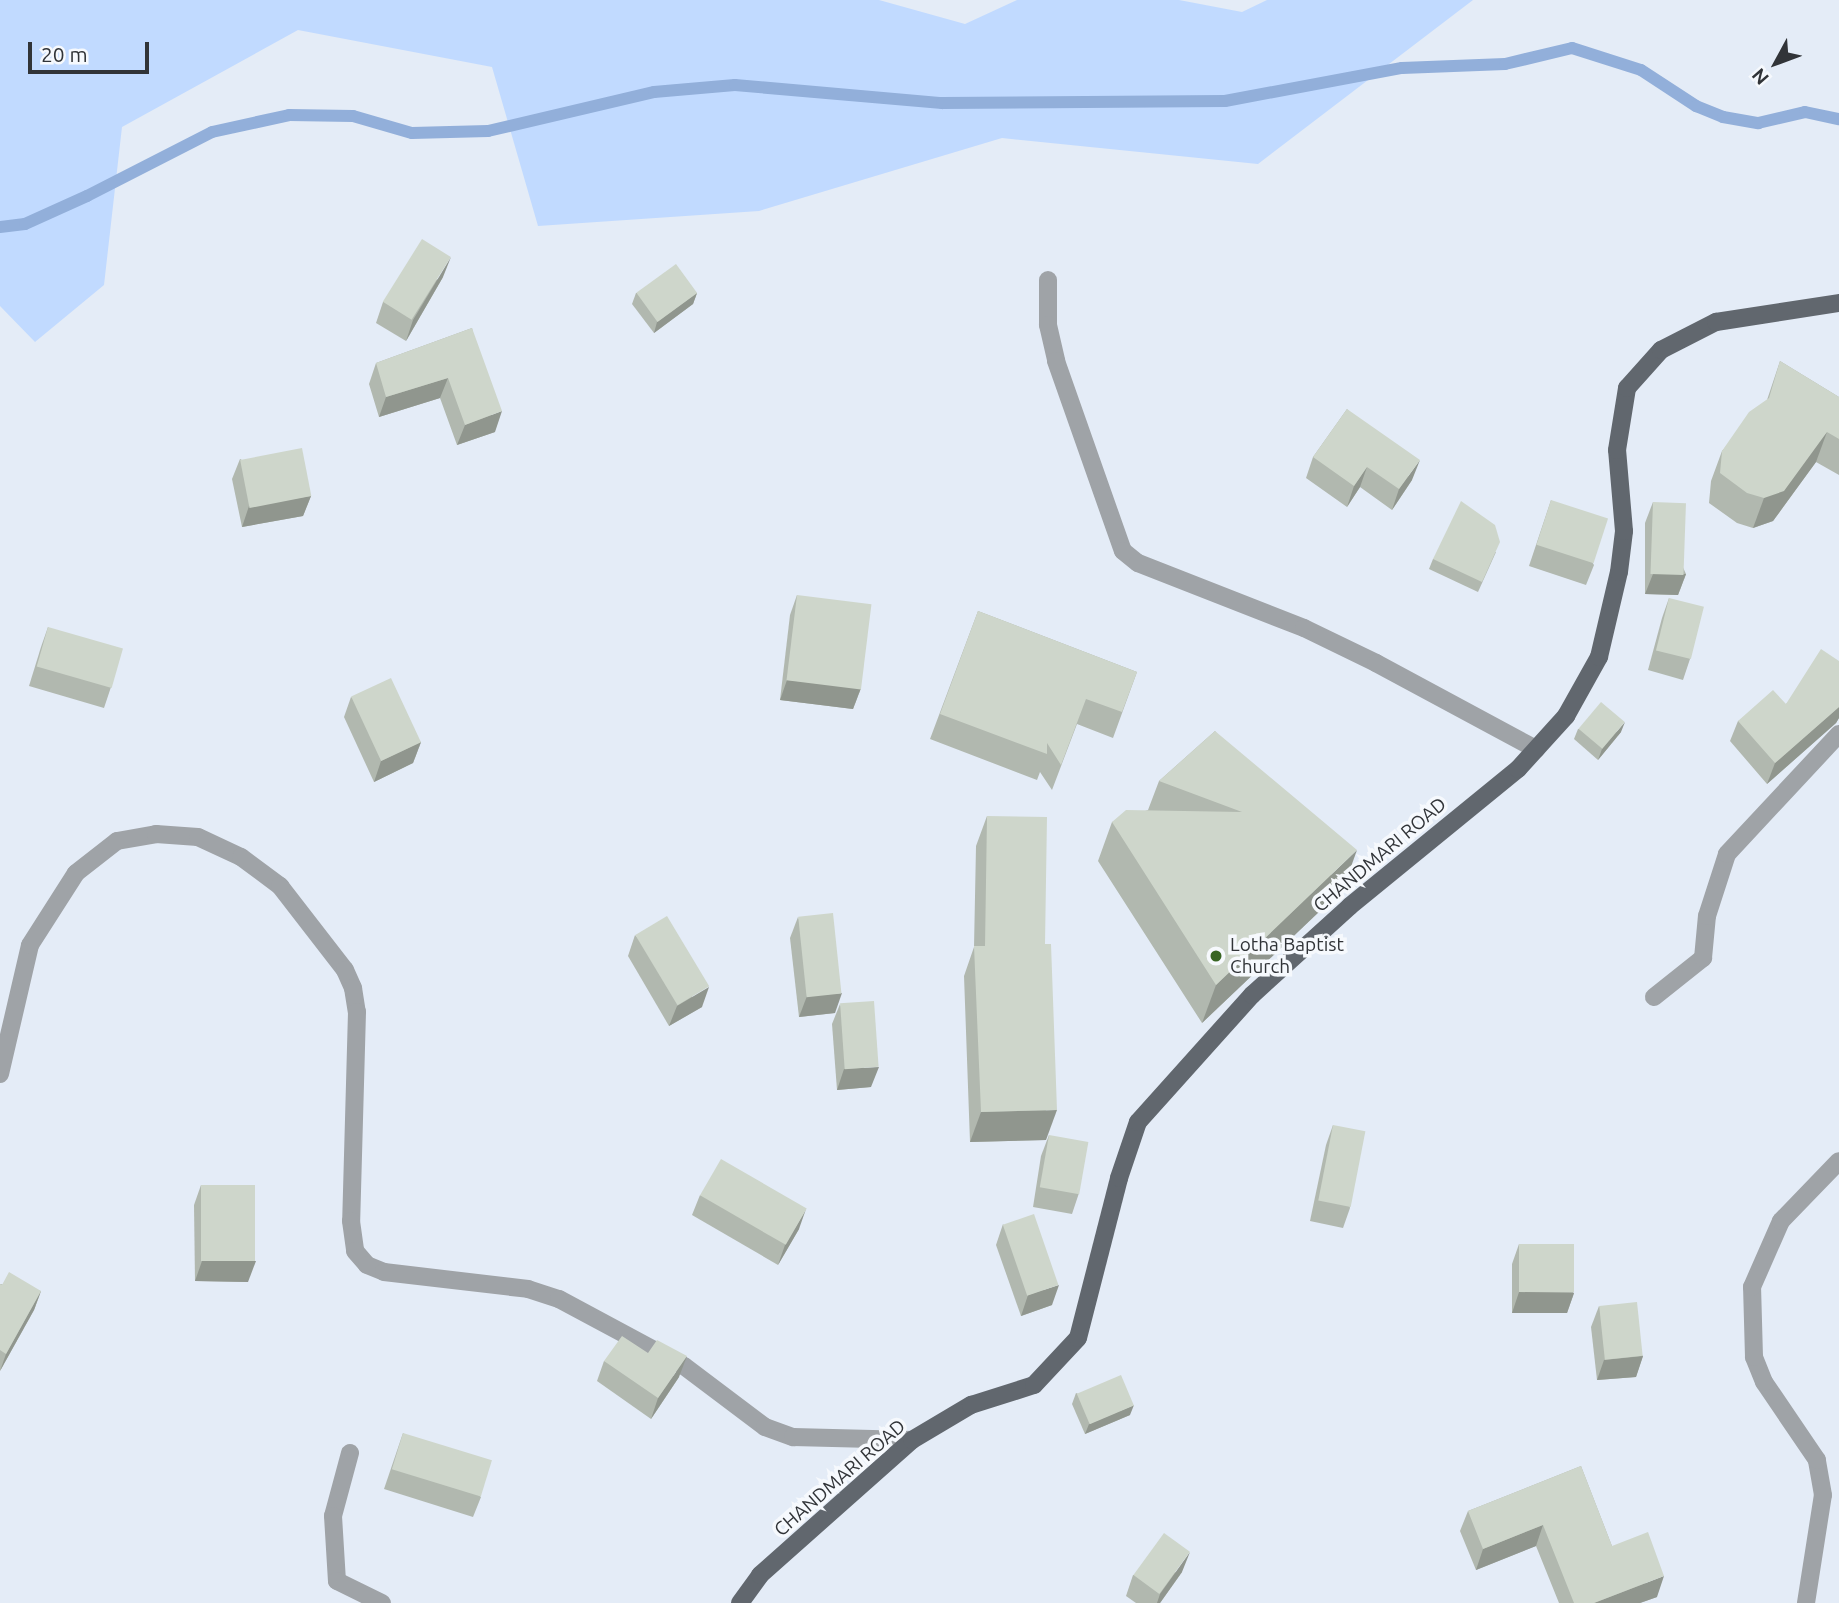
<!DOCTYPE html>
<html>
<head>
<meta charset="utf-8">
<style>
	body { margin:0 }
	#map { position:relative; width:1839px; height:1603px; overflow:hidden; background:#e4ecf7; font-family:Ubuntu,sans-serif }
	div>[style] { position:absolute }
	.green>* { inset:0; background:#c1daff }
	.stream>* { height:12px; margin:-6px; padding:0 6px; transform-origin:6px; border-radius:6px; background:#92afda }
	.minor>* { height:18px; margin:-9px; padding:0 9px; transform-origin:9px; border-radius:9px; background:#9fa3a7 }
	.major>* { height:18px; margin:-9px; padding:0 9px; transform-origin:9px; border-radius:9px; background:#61676e }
	.wall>* { inset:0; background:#b1b8af }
	.shaded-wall>* { inset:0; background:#90968e }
	.building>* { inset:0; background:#ced6cb; transform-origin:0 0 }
	.dots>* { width:19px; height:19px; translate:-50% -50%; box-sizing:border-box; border:4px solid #f6f9fd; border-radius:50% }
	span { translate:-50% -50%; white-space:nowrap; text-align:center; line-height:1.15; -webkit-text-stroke:7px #f6f9fd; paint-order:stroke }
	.street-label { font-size:19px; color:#313438 }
	.poi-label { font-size:19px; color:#313438 }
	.left { translate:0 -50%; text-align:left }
	.north { position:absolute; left:1741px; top:28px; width:70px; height:70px; -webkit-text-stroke:5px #f6f9fd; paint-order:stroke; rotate:229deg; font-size:19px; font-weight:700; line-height:28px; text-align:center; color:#313438 }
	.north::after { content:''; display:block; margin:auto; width:24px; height:32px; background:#313438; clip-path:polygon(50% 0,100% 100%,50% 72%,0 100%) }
	.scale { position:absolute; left:28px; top:42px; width:121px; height:32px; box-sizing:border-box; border:4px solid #313438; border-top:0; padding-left:9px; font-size:21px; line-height:24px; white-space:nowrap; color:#313438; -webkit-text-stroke:5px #f6f9fd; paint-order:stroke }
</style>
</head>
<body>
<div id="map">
	<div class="green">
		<div style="clip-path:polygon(0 0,879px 0,965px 24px,1017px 0,1179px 0,1242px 12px,1267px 0,1473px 0,1258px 164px,1002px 138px,759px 211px,538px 226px,492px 67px,298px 30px,122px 127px,104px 285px,35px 342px,0 306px)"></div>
	</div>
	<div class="stream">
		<div style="left:0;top:227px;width:25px;rotate:-7deg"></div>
		<div style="left:25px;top:224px;width:68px;rotate:-24.3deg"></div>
		<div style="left:87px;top:196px;width:140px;rotate:-27.1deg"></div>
		<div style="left:212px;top:132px;width:79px;rotate:-12.4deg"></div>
		<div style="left:289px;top:115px;width:64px;rotate:0.9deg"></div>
		<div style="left:353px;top:116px;width:61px;rotate:16.1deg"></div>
		<div style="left:412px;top:133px;width:76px;rotate:-1.5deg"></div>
		<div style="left:488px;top:131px;width:171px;rotate:-13.2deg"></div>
		<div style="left:654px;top:92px;width:81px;rotate:-4.9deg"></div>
		<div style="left:735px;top:85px;width:208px;rotate:5deg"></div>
		<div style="left:942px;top:103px;width:283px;rotate:-0.4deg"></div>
		<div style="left:1225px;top:101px;width:180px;rotate:-10.6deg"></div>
		<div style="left:1402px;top:68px;width:103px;rotate:-2.2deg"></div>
		<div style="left:1505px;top:64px;width:69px;rotate:-13.4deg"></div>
		<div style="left:1572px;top:48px;width:72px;rotate:17.7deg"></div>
		<div style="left:1641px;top:70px;width:66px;rotate:33.2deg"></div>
		<div style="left:1696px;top:106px;width:29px;rotate:22deg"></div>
		<div style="left:1723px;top:117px;width:36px;rotate:10deg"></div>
		<div style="left:1758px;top:123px;width:48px;rotate:-13.2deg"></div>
		<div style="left:1805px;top:112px;width:35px;rotate:12deg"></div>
	</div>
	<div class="minor">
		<div style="left:1048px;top:280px;width:45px;rotate:90deg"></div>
		<div style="left:1048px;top:325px;width:37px;rotate:77deg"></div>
		<div style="left:1056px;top:361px;width:201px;rotate:70.6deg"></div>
		<div style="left:1123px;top:551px;width:19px;rotate:39deg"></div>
		<div style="left:1138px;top:563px;width:178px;rotate:21.4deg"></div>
		<div style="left:1304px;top:628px;width:80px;rotate:25.9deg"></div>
		<div style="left:1376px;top:663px;width:182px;rotate:28.3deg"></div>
		<div style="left:1654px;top:997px;width:63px;rotate:-38.5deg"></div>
		<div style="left:1703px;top:958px;width:42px;rotate:-84.6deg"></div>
		<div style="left:1707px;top:916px;width:65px;rotate:-72.1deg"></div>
		<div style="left:1727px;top:854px;width:164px;rotate:-47deg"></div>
		<div style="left:0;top:1074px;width:132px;rotate:-76.9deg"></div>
		<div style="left:30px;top:945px;width:85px;rotate:-57.4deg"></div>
		<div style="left:76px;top:873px;width:52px;rotate:-38deg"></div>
		<div style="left:117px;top:841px;width:40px;rotate:-10deg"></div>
		<div style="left:156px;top:834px;width:42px;rotate:4.1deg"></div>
		<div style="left:198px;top:837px;width:47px;rotate:24.9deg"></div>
		<div style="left:241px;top:857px;width:49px;rotate:36.6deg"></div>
		<div style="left:280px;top:886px;width:106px;rotate:52.3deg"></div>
		<div style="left:345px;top:970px;width:20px;rotate:66deg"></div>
		<div style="left:353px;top:988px;width:24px;rotate:81deg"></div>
		<div style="left:357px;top:1012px;width:209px;rotate:91.6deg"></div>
		<div style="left:351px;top:1221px;width:30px;rotate:82deg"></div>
		<div style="left:355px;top:1251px;width:18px;rotate:49deg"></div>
		<div style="left:367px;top:1265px;width:18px;rotate:22deg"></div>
		<div style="left:384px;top:1272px;width:145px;rotate:6.7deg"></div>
		<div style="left:528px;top:1289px;width:33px;rotate:18deg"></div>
		<div style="left:559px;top:1299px;width:142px;rotate:28.2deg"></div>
		<div style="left:684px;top:1366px;width:101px;rotate:37deg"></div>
		<div style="left:765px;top:1427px;width:30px;rotate:20deg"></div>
		<div style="left:793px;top:1437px;width:119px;rotate:1.4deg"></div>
		<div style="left:350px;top:1453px;width:65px;rotate:105.1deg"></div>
		<div style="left:333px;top:1516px;width:65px;rotate:86.5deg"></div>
		<div style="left:337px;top:1581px;width:50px;rotate:26.1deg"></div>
		<div style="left:1806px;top:1603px;width:109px;rotate:-81.1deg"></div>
		<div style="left:1823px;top:1495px;width:36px;rotate:-100deg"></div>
		<div style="left:1817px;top:1460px;width:94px;rotate:-124.2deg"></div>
		<div style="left:1764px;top:1382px;width:27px;rotate:-112deg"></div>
		<div style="left:1754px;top:1357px;width:70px;rotate:-91.6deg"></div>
		<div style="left:1752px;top:1287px;width:72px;rotate:-66.3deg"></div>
		<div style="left:1781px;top:1221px;width:83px;rotate:-46deg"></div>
	</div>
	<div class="major">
		<div style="left:740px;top:1603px;width:34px;rotate:-54deg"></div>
		<div style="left:760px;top:1575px;width:203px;rotate:-41.6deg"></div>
		<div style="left:912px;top:1440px;width:69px;rotate:-30.7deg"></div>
		<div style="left:971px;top:1405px;width:66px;rotate:-17.6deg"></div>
		<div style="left:1034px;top:1385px;width:64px;rotate:-46.9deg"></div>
		<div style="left:1078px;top:1338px;width:165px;rotate:-75.6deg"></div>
		<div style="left:1119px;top:1178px;width:59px;rotate:-71.3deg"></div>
		<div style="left:1138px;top:1122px;width:171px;rotate:-48.1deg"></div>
		<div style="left:1252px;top:995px;width:132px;rotate:-42.2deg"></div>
		<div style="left:1350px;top:906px;width:217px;rotate:-39.2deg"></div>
		<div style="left:1518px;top:769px;width:72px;rotate:-47.8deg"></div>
		<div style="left:1566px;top:716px;width:68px;rotate:-60.8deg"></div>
		<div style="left:1599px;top:657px;width:87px;rotate:-76.8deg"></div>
		<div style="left:1619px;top:572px;width:41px;rotate:-83deg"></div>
		<div style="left:1624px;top:531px;width:81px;rotate:-94.9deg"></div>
		<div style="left:1617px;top:450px;width:63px;rotate:-80.8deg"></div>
		<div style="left:1627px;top:388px;width:51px;rotate:-48.2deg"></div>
		<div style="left:1661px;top:350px;width:62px;rotate:-27deg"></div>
		<div style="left:1716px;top:322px;width:124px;rotate:-8.8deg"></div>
	</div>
	<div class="wall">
		<div style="clip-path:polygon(443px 277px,406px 341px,376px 323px,383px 302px)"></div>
		<div style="clip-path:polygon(636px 293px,697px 293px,693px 304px,654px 333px,632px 304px)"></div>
		<div style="clip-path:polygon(472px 328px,495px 432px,457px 445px,440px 398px,379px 417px,369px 384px,376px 363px)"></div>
		<div style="clip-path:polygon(1780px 361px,1839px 397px,1839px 475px,1816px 462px,1773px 521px,1753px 528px,1737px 523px,1709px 503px,1711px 481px,1722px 451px,1767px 400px)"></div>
		<div style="clip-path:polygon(1347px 409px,1412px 480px,1392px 510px,1360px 487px,1347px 507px,1306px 478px,1313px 457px)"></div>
		<div style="clip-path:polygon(240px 459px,311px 496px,303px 516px,242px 527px,232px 479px)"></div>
		<div style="clip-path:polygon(1551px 500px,1594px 565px,1586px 585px,1529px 566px)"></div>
		<div style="clip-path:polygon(1653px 502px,1686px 574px,1678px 595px,1645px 594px,1645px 523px)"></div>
		<div style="clip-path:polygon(1496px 552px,1478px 592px,1429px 569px,1433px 559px)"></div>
		<div style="clip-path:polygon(797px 595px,861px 688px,853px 709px,780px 700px,790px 615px)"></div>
		<div style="clip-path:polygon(1669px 598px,1690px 659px,1683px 680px,1648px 670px,1662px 618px)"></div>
		<div style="clip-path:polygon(978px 611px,1137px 672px,1113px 738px,1077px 724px,1052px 790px,1040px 772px,1037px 780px,930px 739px)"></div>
		<div style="clip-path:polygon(48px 627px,111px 687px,104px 708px,29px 686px,41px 647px)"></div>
		<div style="clip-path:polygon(1839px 661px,1839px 718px,1836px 723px,1767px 784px,1730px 741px,1738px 721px,1786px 704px)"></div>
		<div style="clip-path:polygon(351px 697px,421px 742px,413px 763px,374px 782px,344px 717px)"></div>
		<div style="clip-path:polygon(1578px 729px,1621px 732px,1598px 760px,1574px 739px)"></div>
		<div style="clip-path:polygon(1215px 731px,1343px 889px,1202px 1023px,1098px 861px,1112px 822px,1148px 810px,1159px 781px)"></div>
		<div style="clip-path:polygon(987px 816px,1045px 944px,1046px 1140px,970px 1142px,964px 976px,974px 947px,976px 846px)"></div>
		<div style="clip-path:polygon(798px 917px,835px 1013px,799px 1017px,790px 938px)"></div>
		<div style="clip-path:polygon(635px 935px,702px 1007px,669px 1026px,628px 956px)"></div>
		<div style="clip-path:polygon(840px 1004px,871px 1087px,837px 1090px,832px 1024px)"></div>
		<div style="clip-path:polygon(1333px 1125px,1350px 1208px,1343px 1228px,1310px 1221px,1326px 1145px)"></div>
		<div style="clip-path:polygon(1049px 1135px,1079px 1193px,1072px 1214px,1033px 1207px,1041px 1156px)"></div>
		<div style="clip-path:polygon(201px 1185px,248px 1282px,195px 1281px,194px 1205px)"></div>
		<div style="clip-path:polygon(700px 1195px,799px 1229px,778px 1265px,692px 1215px)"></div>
		<div style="clip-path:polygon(1003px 1224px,1052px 1305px,1021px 1316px,996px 1245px)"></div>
		<div style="clip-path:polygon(1519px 1244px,1574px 1293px,1567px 1313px,1512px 1313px,1512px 1264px)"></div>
		<div style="clip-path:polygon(0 1284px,41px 1291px,34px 1310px,0 1371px)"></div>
		<div style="clip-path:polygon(1599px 1306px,1643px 1356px,1636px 1377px,1597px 1380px,1591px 1327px)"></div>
		<div style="clip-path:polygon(604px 1361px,679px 1377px,651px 1419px,597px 1381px)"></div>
		<div style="clip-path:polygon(1076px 1393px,1130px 1415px,1085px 1434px,1072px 1404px)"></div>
		<div style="clip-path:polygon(403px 1433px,481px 1497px,473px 1517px,384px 1489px)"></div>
		<div style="clip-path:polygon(1581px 1466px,1612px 1546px,1657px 1597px,1640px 1603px,1559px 1603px,1536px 1546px,1476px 1570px,1460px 1531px,1468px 1511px)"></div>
		<div style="clip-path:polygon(1182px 1572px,1160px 1603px,1136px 1603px,1126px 1596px,1133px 1575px)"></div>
	</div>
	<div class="shaded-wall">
		<div style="clip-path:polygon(451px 257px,443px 277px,406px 341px,413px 320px)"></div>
		<div style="clip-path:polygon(697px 293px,693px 304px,654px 333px,657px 322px)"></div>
		<div style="clip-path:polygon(448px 378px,440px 398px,379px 417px,386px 397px)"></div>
		<div style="clip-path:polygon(502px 411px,495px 432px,457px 445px,465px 425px)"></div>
		<div style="clip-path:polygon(1827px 432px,1816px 462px,1773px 521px,1753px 528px,1764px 498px)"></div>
		<div style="clip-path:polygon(1420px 460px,1412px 480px,1392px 510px,1399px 489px)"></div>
		<div style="clip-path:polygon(1367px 467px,1360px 487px,1347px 507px,1354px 486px)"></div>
		<div style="clip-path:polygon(311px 496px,303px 516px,242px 527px,249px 506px)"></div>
		<div style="clip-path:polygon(1653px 574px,1686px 574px,1678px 595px,1645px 594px)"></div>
		<div style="clip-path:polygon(787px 680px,861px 688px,853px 709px,780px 700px)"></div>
		<div style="clip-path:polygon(1839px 707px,1839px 718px,1836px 723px,1767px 784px,1775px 763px)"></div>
		<div style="clip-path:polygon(1625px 722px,1621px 732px,1598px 760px,1602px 749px)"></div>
		<div style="clip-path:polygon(421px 742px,413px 763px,374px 782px,381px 761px)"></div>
		<div style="clip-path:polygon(1357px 850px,1343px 889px,1202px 1023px,1216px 985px)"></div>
		<div style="clip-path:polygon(709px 987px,702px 1007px,669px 1026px,677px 1006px)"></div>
		<div style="clip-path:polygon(842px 993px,835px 1013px,799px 1017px,807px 996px)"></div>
		<div style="clip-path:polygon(879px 1067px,871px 1087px,837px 1090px,844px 1069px)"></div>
		<div style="clip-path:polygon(1057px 1110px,1046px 1140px,970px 1142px,981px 1112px)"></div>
		<div style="clip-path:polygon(806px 1209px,799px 1229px,778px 1265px,785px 1245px)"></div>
		<div style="clip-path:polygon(202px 1261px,256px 1261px,248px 1282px,195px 1281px)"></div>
		<div style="clip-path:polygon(1059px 1285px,1052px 1305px,1021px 1316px,1028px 1295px)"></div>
		<div style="clip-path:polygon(41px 1291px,34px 1310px,0 1371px,6px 1354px)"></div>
		<div style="clip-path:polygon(1519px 1292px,1574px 1293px,1567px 1313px,1512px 1313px)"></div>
		<div style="clip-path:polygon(687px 1356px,679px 1377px,651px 1419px,658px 1398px)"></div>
		<div style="clip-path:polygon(1643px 1356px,1636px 1377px,1597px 1380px,1604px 1360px)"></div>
		<div style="clip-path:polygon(1134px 1405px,1130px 1415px,1085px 1434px,1089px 1424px)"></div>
		<div style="clip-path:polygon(1543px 1525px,1536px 1546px,1476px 1570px,1483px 1549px)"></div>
		<div style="clip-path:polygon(1190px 1552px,1182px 1572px,1160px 1603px,1157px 1603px,1160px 1594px)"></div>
		<div style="clip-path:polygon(1664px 1576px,1657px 1597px,1640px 1603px,1594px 1603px)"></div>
	</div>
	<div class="building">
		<div style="left:422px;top:239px;width:34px;height:74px;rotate:32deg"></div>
		<div style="left:676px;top:264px;width:36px;height:49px;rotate:54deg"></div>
		<div style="clip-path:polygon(472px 328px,502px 411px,465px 425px,448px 378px,386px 397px,376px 363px)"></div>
		<div style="clip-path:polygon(1780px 361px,1839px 397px,1839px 439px,1827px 432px,1784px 491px,1764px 498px,1747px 493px,1720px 473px,1722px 451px,1749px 412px,1769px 398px)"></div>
		<div style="clip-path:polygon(1347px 409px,1420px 460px,1399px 489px,1367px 467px,1354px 486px,1313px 457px)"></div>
		<div style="left:302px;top:448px;width:49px;height:63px;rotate:79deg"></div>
		<div style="left:1551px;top:500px;width:60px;height:47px;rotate:18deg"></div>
		<div style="clip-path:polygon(1461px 501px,1495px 525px,1500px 542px,1482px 582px,1433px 559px)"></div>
		<div style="left:1653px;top:502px;width:33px;height:72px;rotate:2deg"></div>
		<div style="left:797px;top:595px;width:75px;height:86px;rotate:7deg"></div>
		<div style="left:1669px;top:598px;width:36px;height:54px;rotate:14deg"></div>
		<div style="clip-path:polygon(978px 611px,1137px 672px,1122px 712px,1086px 699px,1061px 765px,1047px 743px,1047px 754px,940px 714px)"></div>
		<div style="left:48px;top:627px;width:78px;height:41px;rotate:16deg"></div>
		<div style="clip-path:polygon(1821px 649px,1839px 661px,1839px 707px,1775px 763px,1738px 721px,1773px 690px,1786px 704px)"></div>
		<div style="left:391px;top:678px;width:71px;height:44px;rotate:65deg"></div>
		<div style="left:1601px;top:702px;width:31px;height:35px;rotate:40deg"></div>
		<div style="clip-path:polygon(1215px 731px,1357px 850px,1216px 985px,1112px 822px,1126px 810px,1242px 812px,1159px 781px)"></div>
		<div style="clip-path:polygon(987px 816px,1047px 817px,1045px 944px,1051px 944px,1057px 1110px,981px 1112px,974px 946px,985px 946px)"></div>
		<div style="left:833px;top:913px;width:81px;height:35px;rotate:84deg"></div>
		<div style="left:667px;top:916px;width:82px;height:37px;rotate:59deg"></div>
		<div style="left:874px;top:1001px;width:66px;height:34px;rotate:86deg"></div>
		<div style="left:1333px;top:1125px;width:33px;height:77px;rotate:11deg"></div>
		<div style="left:1049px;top:1135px;width:40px;height:53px;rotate:10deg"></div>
		<div style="left:721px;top:1159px;width:99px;height:42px;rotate:30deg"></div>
		<div style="left:201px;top:1185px;width:54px;height:76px"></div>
		<div style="left:1034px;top:1214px;width:75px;height:33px;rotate:71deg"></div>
		<div style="left:1519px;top:1244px;width:55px;height:48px"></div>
		<div style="clip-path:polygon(9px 1272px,41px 1291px,6px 1354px,0 1350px,0 1284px,2px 1285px)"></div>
		<div style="left:1637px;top:1302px;width:54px;height:38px;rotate:84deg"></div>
		<div style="clip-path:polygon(622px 1336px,648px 1353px,657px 1340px,687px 1356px,658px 1398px,604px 1361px)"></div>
		<div style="left:1121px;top:1375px;width:33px;height:48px;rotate:67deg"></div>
		<div style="left:403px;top:1433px;width:93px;height:38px;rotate:17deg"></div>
		<div style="clip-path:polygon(1581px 1466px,1612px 1546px,1648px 1532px,1664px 1576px,1594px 1603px,1574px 1603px,1543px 1525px,1483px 1549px,1468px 1511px)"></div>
		<div style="left:1164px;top:1533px;width:32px;height:52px;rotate:36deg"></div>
	</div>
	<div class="dots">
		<div style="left:1216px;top:956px;background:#386523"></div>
	</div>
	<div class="street-label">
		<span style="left:1380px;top:855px;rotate:-40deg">CHANDMARI ROAD</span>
		<span style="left:840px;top:1478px;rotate:-41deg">CHANDMARI ROAD</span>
	</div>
	<div class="poi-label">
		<span class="left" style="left:1230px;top:956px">Lotha Baptist<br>Church</span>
	</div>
	<div class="north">N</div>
	<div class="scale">20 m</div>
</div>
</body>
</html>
